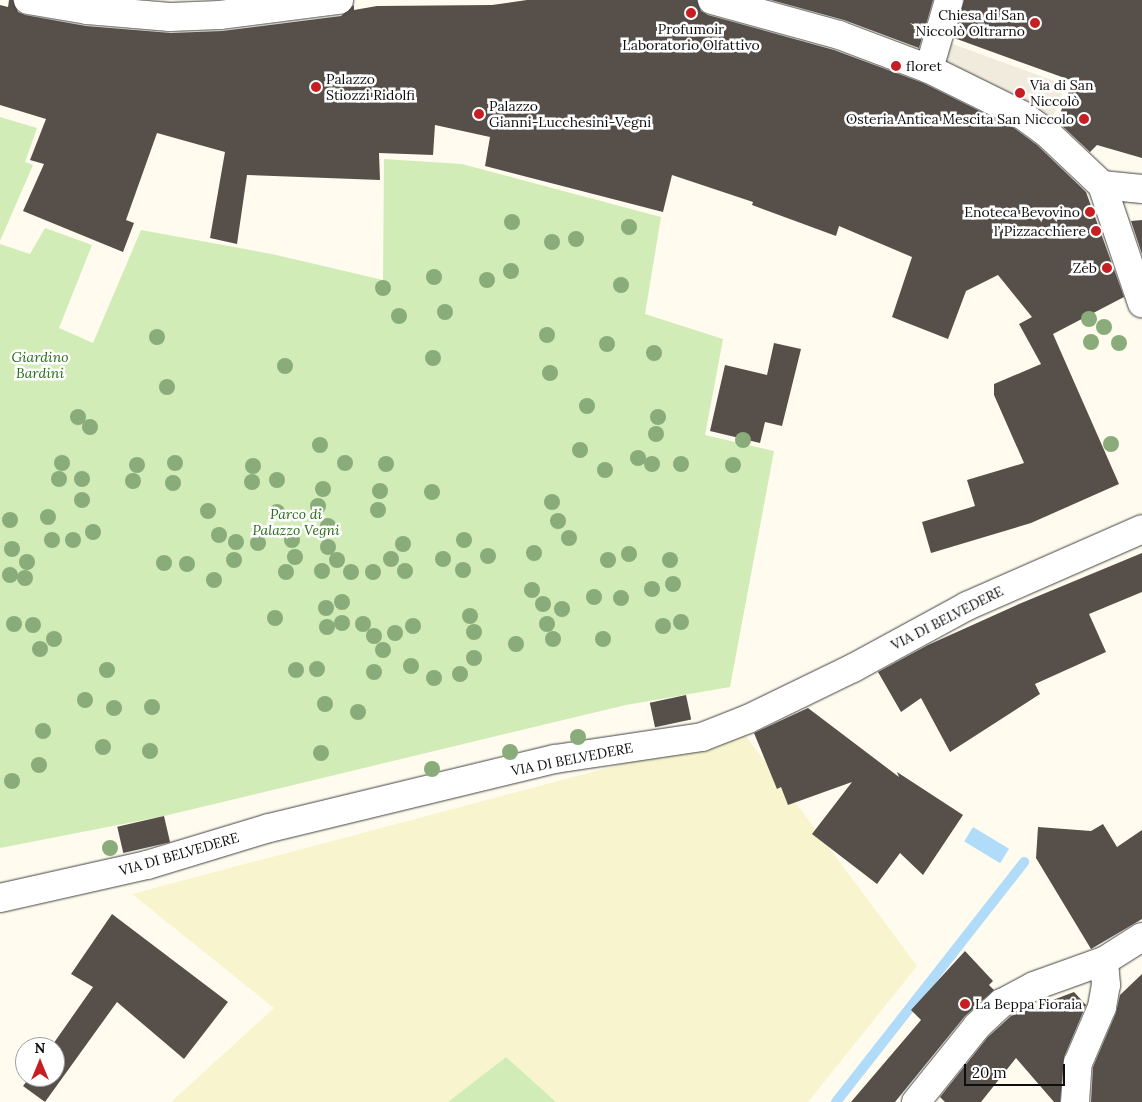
<!DOCTYPE html>
<html>
<head>
<meta charset="utf-8">
<style>
	body { margin:0 }
	#map { position:relative; width:1142px; height:1102px; overflow:hidden; background:#fffcef; font-family:Lora,serif }
	div>[style] { position:absolute }
	.farmland>* { inset:0; background:#f7f4ce }
	.green>* { inset:0; background:#d1ecb6 }
	.plaza>* { inset:0; background:#f0ebdd }
	.water>* { inset:0; background:#b1dcf9; transform-origin:0 0 }
	.stream>* { height:10px; margin:-5px; padding:0 5px; transform-origin:5px; border-radius:5px; background:#b1dcf9 }
	.building>* { inset:0; background:#574f4a; transform-origin:0 0 }
	.roads { filter:drop-shadow(0 0 1px #414141) drop-shadow(0 0 1px #414141) }
	.street>* { height:28px; margin:-14px; padding:0 14px; transform-origin:14px; border-radius:14px; background:#fff }
	.trees>* { width:16px; height:16px; margin:-8px; border-radius:50%; background:#89ac7a }
	.dots>* { width:14px; height:14px; translate:-50% -50%; box-sizing:border-box; border:2px solid #fff; border-radius:50% }
	span { translate:-50% -50%; white-space:nowrap; text-align:center; line-height:1.15; -webkit-text-stroke:5px #fff; paint-order:stroke }
	.poi-label { font-size:14px; color:#0e0e0e }
	.right { translate:-100% -50%; text-align:right }
	.left { translate:0 -50%; text-align:left }
	.park-label { font-size:14px; color:#296a1a; font-style:italic }
	.street-label { font-size:14px; color:#0e0e0e }
	.north { position:absolute; left:15px; top:1037px; width:50px; height:50px; box-sizing:border-box; background:#fff; border:1px solid #9f9f9f; border-radius:50%; rotate:0deg; font-size:14px; font-weight:700; line-height:20px; text-align:center; color:#0e0e0e }
	.north::after { content:''; display:block; margin:auto; width:18px; height:22px; background:#c61e22; clip-path:polygon(50% 0,100% 100%,50% 72%,0 100%) }
	.scale { position:absolute; left:964px; top:1064px; width:101px; height:22px; box-sizing:border-box; border:2px solid #0e0e0e; border-top:0; padding-left:6px; font-size:15px; line-height:18px; white-space:nowrap; color:#0e0e0e; -webkit-text-stroke:4px #fff; paint-order:stroke }
</style>
</head>
<body>
<div id="map">
	<div class="farmland">
		<div style="clip-path:polygon(743px 732px,917px 966px,808px 1102px,556px 1102px,506px 1057px,448px 1102px,171px 1102px,274px 1008px,132px 894px)"></div>
	</div>
	<div class="green">
		<div style="clip-path:polygon(0 117px,37px 128px,25px 162px,33px 165px,0 241px)"></div>
		<div style="clip-path:polygon(384px 159px,462px 164px,661px 217px,645px 314px,723px 339px,705px 435px,774px 451px,730px 687px,626px 705px,164px 816px,0 848px,0 244px,30px 254px,45px 228px,92px 245px,59px 328px,93px 343px,141px 230px,272px 254px,383px 280px)"></div>
		<div style="clip-path:polygon(506px 1057px,556px 1102px,448px 1102px)"></div>
	</div>
	<div class="plaza">
		<div style="clip-path:polygon(939px 39px,1065px 85px,1047px 133px,929px 69px)"></div>
	</div>
	<div class="water">
		<div style="left:973px;top:827px;width:42px;height:17px;rotate:31deg"></div>
	</div>
	<div class="stream">
		<div style="left:836px;top:1102px;width:305px;rotate:-51.9deg"></div>
	</div>
	<div class="building">
		<div style="clip-path:polygon(9px 0,13px 0,18px 12px,25px 15px,86px 26px,171px 33px,222px 31px,341px 16px,354px 5px,354px 10px,377px 6px,492px 5px,527px 0,697px 0,701px 11px,708px 15px,834px 50px,923px 83px,1014px 128px,1037px 145px,1086px 192px,1124px 297px,1053px 334px,1119px 484px,1031px 523px,931px 553px,922px 522px,975px 506px,967px 480px,1024px 463px,994px 395px,994px 384px,1041px 364px,1019px 324px,1032px 317px,998px 275px,966px 291px,948px 339px,892px 317px,912px 257px,839px 226px,836px 236px,752px 205px,753px 202px,672px 175px,663px 212px,485px 166px,490px 137px,435px 125px,433px 155px,379px 153px,380px 180px,247px 175px,237px 244px,210px 238px,225px 152px,157px 133px,126px 220px,134px 223px,123px 252px,23px 211px,44px 164px,30px 160px,46px 119px,0 105px,0 5px,8px 7px)"></div>
		<div style="clip-path:polygon(771px 0,933px 0,925px 28px,910px 23px,923px 34px,919px 48px,844px 20px)"></div>
		<div style="clip-path:polygon(964px 0,1142px 0,1142px 158px,1097px 145px,1090px 152px,1057px 121px,1073px 81px,954px 38px)"></div>
		<div style="clip-path:polygon(1142px 220px,1142px 254px,1131px 221px)"></div>
		<div style="clip-path:polygon(774px 343px,801px 349px,782px 426px,765px 422px,760px 443px,710px 431px,725px 365px,767px 375px)"></div>
		<div style="clip-path:polygon(1142px 553px,1142px 592px,1089px 614px,1106px 652px,1035px 684px,1040px 694px,950px 752px,921px 698px,901px 712px,878px 672px,928px 645px,1019px 604px)"></div>
		<div style="left:686px;top:695px;width:25px;height:37px;rotate:78deg"></div>
		<div style="clip-path:polygon(808px 708px,899px 777px,897px 772px,963px 815px,923px 875px,900px 853px,877px 884px,812px 834px,852px 782px,788px 805px,781px 787px,777px 789px,754px 733px)"></div>
		<div style="left:164px;top:816px;width:27px;height:48px;rotate:77deg"></div>
		<div style="clip-path:polygon(1103px 824px,1117px 847px,1142px 830px,1142px 919px,1091px 949px,1036px 858px,1038px 827px,1091px 831px)"></div>
		<div style="clip-path:polygon(112px 914px,228px 1002px,184px 1059px,117px 1002px,45px 1102px,23px 1086px,30px 1077px,55px 1077px,55px 1047px,51px 1047px,93px 987px,71px 974px)"></div>
		<div style="clip-path:polygon(965px 951px,993px 981px,989px 985px,994px 990px,965px 1016px,895px 1102px,851px 1102px,921px 1020px,911px 1010px)"></div>
		<div style="clip-path:polygon(1142px 974px,1142px 1102px,1091px 1102px,1093px 1067px,1116px 1013px,1120px 995px)"></div>
		<div style="clip-path:polygon(1074px 992px,1086px 1005px,1064px 1057px,1060px 1102px,1054px 1102px,1016px 1058px,981px 1102px,945px 1102px,940px 1097px,988px 1037px,1011px 1016px)"></div>
	</div>
	<div class="roads">
		<div class="street">
			<div style="left:28px;top:0;width:60px;rotate:9.6deg"></div>
			<div style="left:87px;top:10px;width:83px;rotate:4.8deg"></div>
			<div style="left:170px;top:17px;width:50px;rotate:-2.3deg"></div>
			<div style="left:220px;top:15px;width:120px;rotate:-7.2deg"></div>
			<div style="left:712px;top:0;width:132px;rotate:15.4deg"></div>
			<div style="left:839px;top:35px;width:96px;rotate:20.7deg"></div>
			<div style="left:929px;top:69px;width:104px;rotate:26.3deg"></div>
			<div style="left:1022px;top:115px;width:31px;rotate:36deg"></div>
			<div style="left:1047px;top:133px;width:76px;rotate:43.4deg"></div>
			<div style="left:1102px;top:185px;width:40px;rotate:5.7deg"></div>
			<div style="left:929px;top:69px;width:72px;rotate:-73.8deg"></div>
			<div style="left:1102px;top:185px;width:125px;rotate:71.3deg"></div>
			<div style="left:0;top:898px;width:151px;rotate:-12.7deg"></div>
			<div style="left:147px;top:865px;width:127px;rotate:-16.9deg"></div>
			<div style="left:269px;top:828px;width:294px;rotate:-13.6deg"></div>
			<div style="left:555px;top:759px;width:149px;rotate:-8.5deg"></div>
			<div style="left:702px;top:737px;width:49px;rotate:-21.4deg"></div>
			<div style="left:748px;top:719px;width:117px;rotate:-25.9deg"></div>
			<div style="left:853px;top:668px;width:130px;rotate:-28.5deg"></div>
			<div style="left:967px;top:606px;width:191px;rotate:-23.7deg"></div>
			<div style="left:916px;top:1102px;width:97px;rotate:-51.2deg"></div>
			<div style="left:977px;top:1026px;width:34px;rotate:-43deg"></div>
			<div style="left:1002px;top:1003px;width:36px;rotate:-28deg"></div>
			<div style="left:1034px;top:986px;width:74px;rotate:-19.7deg"></div>
			<div style="left:1104px;top:961px;width:45px;rotate:-32.3deg"></div>
			<div style="left:1075px;top:1102px;width:39px;rotate:-86deg"></div>
			<div style="left:1078px;top:1063px;width:61px;rotate:-66.8deg"></div>
			<div style="left:1102px;top:1007px;width:22px;rotate:-80deg"></div>
			<div style="left:1106px;top:985px;width:24px;rotate:-95deg"></div>
		</div>
	</div>
	<div class="trees">
		<div style="left:512px;top:222px"></div>
		<div style="left:629px;top:227px"></div>
		<div style="left:576px;top:239px"></div>
		<div style="left:552px;top:242px"></div>
		<div style="left:511px;top:271px"></div>
		<div style="left:434px;top:277px"></div>
		<div style="left:487px;top:280px"></div>
		<div style="left:621px;top:285px"></div>
		<div style="left:383px;top:288px"></div>
		<div style="left:445px;top:312px"></div>
		<div style="left:399px;top:316px"></div>
		<div style="left:1089px;top:319px"></div>
		<div style="left:1104px;top:327px"></div>
		<div style="left:547px;top:335px"></div>
		<div style="left:157px;top:337px"></div>
		<div style="left:1091px;top:342px"></div>
		<div style="left:1119px;top:343px"></div>
		<div style="left:607px;top:344px"></div>
		<div style="left:654px;top:353px"></div>
		<div style="left:433px;top:358px"></div>
		<div style="left:285px;top:366px"></div>
		<div style="left:550px;top:373px"></div>
		<div style="left:167px;top:387px"></div>
		<div style="left:587px;top:406px"></div>
		<div style="left:78px;top:417px"></div>
		<div style="left:658px;top:417px"></div>
		<div style="left:90px;top:427px"></div>
		<div style="left:656px;top:434px"></div>
		<div style="left:743px;top:440px"></div>
		<div style="left:1111px;top:444px"></div>
		<div style="left:320px;top:445px"></div>
		<div style="left:580px;top:450px"></div>
		<div style="left:638px;top:458px"></div>
		<div style="left:62px;top:463px"></div>
		<div style="left:175px;top:463px"></div>
		<div style="left:345px;top:463px"></div>
		<div style="left:386px;top:464px"></div>
		<div style="left:652px;top:464px"></div>
		<div style="left:681px;top:464px"></div>
		<div style="left:137px;top:465px"></div>
		<div style="left:733px;top:465px"></div>
		<div style="left:253px;top:466px"></div>
		<div style="left:605px;top:470px"></div>
		<div style="left:59px;top:479px"></div>
		<div style="left:82px;top:479px"></div>
		<div style="left:277px;top:480px"></div>
		<div style="left:133px;top:481px"></div>
		<div style="left:252px;top:482px"></div>
		<div style="left:173px;top:483px"></div>
		<div style="left:323px;top:489px"></div>
		<div style="left:380px;top:491px"></div>
		<div style="left:432px;top:492px"></div>
		<div style="left:82px;top:500px"></div>
		<div style="left:552px;top:502px"></div>
		<div style="left:318px;top:506px"></div>
		<div style="left:378px;top:510px"></div>
		<div style="left:208px;top:511px"></div>
		<div style="left:277px;top:512px"></div>
		<div style="left:48px;top:517px"></div>
		<div style="left:10px;top:520px"></div>
		<div style="left:558px;top:521px"></div>
		<div style="left:328px;top:526px"></div>
		<div style="left:93px;top:532px"></div>
		<div style="left:219px;top:535px"></div>
		<div style="left:569px;top:538px"></div>
		<div style="left:52px;top:540px"></div>
		<div style="left:73px;top:540px"></div>
		<div style="left:292px;top:540px"></div>
		<div style="left:464px;top:540px"></div>
		<div style="left:236px;top:542px"></div>
		<div style="left:258px;top:543px"></div>
		<div style="left:403px;top:544px"></div>
		<div style="left:328px;top:547px"></div>
		<div style="left:12px;top:549px"></div>
		<div style="left:534px;top:553px"></div>
		<div style="left:629px;top:554px"></div>
		<div style="left:488px;top:556px"></div>
		<div style="left:295px;top:557px"></div>
		<div style="left:391px;top:559px"></div>
		<div style="left:443px;top:559px"></div>
		<div style="left:234px;top:560px"></div>
		<div style="left:337px;top:560px"></div>
		<div style="left:608px;top:560px"></div>
		<div style="left:670px;top:560px"></div>
		<div style="left:27px;top:562px"></div>
		<div style="left:164px;top:563px"></div>
		<div style="left:187px;top:564px"></div>
		<div style="left:463px;top:570px"></div>
		<div style="left:322px;top:571px"></div>
		<div style="left:405px;top:571px"></div>
		<div style="left:286px;top:572px"></div>
		<div style="left:351px;top:572px"></div>
		<div style="left:373px;top:572px"></div>
		<div style="left:10px;top:575px"></div>
		<div style="left:25px;top:578px"></div>
		<div style="left:214px;top:580px"></div>
		<div style="left:673px;top:584px"></div>
		<div style="left:652px;top:589px"></div>
		<div style="left:532px;top:590px"></div>
		<div style="left:594px;top:597px"></div>
		<div style="left:621px;top:598px"></div>
		<div style="left:342px;top:602px"></div>
		<div style="left:543px;top:604px"></div>
		<div style="left:326px;top:608px"></div>
		<div style="left:562px;top:609px"></div>
		<div style="left:470px;top:616px"></div>
		<div style="left:275px;top:618px"></div>
		<div style="left:681px;top:622px"></div>
		<div style="left:342px;top:623px"></div>
		<div style="left:14px;top:624px"></div>
		<div style="left:363px;top:624px"></div>
		<div style="left:547px;top:624px"></div>
		<div style="left:33px;top:625px"></div>
		<div style="left:413px;top:626px"></div>
		<div style="left:663px;top:626px"></div>
		<div style="left:327px;top:627px"></div>
		<div style="left:474px;top:632px"></div>
		<div style="left:395px;top:633px"></div>
		<div style="left:374px;top:636px"></div>
		<div style="left:54px;top:639px"></div>
		<div style="left:553px;top:639px"></div>
		<div style="left:603px;top:639px"></div>
		<div style="left:516px;top:644px"></div>
		<div style="left:40px;top:649px"></div>
		<div style="left:383px;top:650px"></div>
		<div style="left:474px;top:658px"></div>
		<div style="left:411px;top:666px"></div>
		<div style="left:317px;top:669px"></div>
		<div style="left:107px;top:670px"></div>
		<div style="left:296px;top:670px"></div>
		<div style="left:374px;top:672px"></div>
		<div style="left:460px;top:674px"></div>
		<div style="left:434px;top:678px"></div>
		<div style="left:85px;top:700px"></div>
		<div style="left:325px;top:704px"></div>
		<div style="left:152px;top:707px"></div>
		<div style="left:114px;top:708px"></div>
		<div style="left:358px;top:712px"></div>
		<div style="left:43px;top:731px"></div>
		<div style="left:578px;top:737px"></div>
		<div style="left:103px;top:747px"></div>
		<div style="left:150px;top:751px"></div>
		<div style="left:510px;top:752px"></div>
		<div style="left:321px;top:753px"></div>
		<div style="left:39px;top:765px"></div>
		<div style="left:432px;top:769px"></div>
		<div style="left:12px;top:781px"></div>
		<div style="left:110px;top:848px"></div>
	</div>
	<div class="dots">
		<div style="left:691px;top:13px;background:#c61e22"></div>
		<div style="left:1035px;top:23px;background:#c61e22"></div>
		<div style="left:896px;top:66px;background:#c61e22"></div>
		<div style="left:316px;top:87px;background:#c61e22"></div>
		<div style="left:1020px;top:93px;background:#c61e22"></div>
		<div style="left:479px;top:114px;background:#c61e22"></div>
		<div style="left:1084px;top:119px;background:#c61e22"></div>
		<div style="left:1090px;top:212px;background:#c61e22"></div>
		<div style="left:1096px;top:231px;background:#c61e22"></div>
		<div style="left:1107px;top:268px;background:#c61e22"></div>
		<div style="left:965px;top:1004px;background:#c61e22"></div>
	</div>
	<div class="poi-label">
		<span class="right" style="left:1025px;top:23px">Chiesa di San<br>Niccolò Oltrarno</span>
		<span style="left:691px;top:37px">Profumoir<br>Laboratorio Olfattivo</span>
		<span class="left" style="left:906px;top:66px">floret</span>
		<span class="left" style="left:326px;top:87px">Palazzo<br>Stiozzi Ridolfi</span>
		<span class="left" style="left:1030px;top:93px">Via di San<br>Niccolò</span>
		<span class="left" style="left:489px;top:114px">Palazzo<br>Gianni-Lucchesini-Vegni</span>
		<span class="right" style="left:1074px;top:119px">Osteria Antica Mescita San Niccolo</span>
		<span class="right" style="left:1080px;top:212px">Enoteca Bevovino</span>
		<span class="right" style="left:1086px;top:231px">l’ Pizzacchiere</span>
		<span class="right" style="left:1097px;top:268px">Zeb</span>
		<span class="left" style="left:975px;top:1004px">La Beppa Fioraia</span>
	</div>
	<div class="park-label">
		<span style="left:40px;top:365px">Giardino<br>Bardini</span>
		<span style="left:296px;top:522px">Parco di<br>Palazzo Vegni</span>
	</div>
	<div class="street-label">
		<span style="left:947px;top:618px;rotate:-27deg">VIA DI BELVEDERE</span>
		<span style="left:572px;top:759px;rotate:-11deg">VIA DI BELVEDERE</span>
		<span style="left:179px;top:854px;rotate:-16deg">VIA DI BELVEDERE</span>
	</div>
	<div class="north">N</div>
	<div class="scale">20 m</div>
</div>
</body>
</html>
